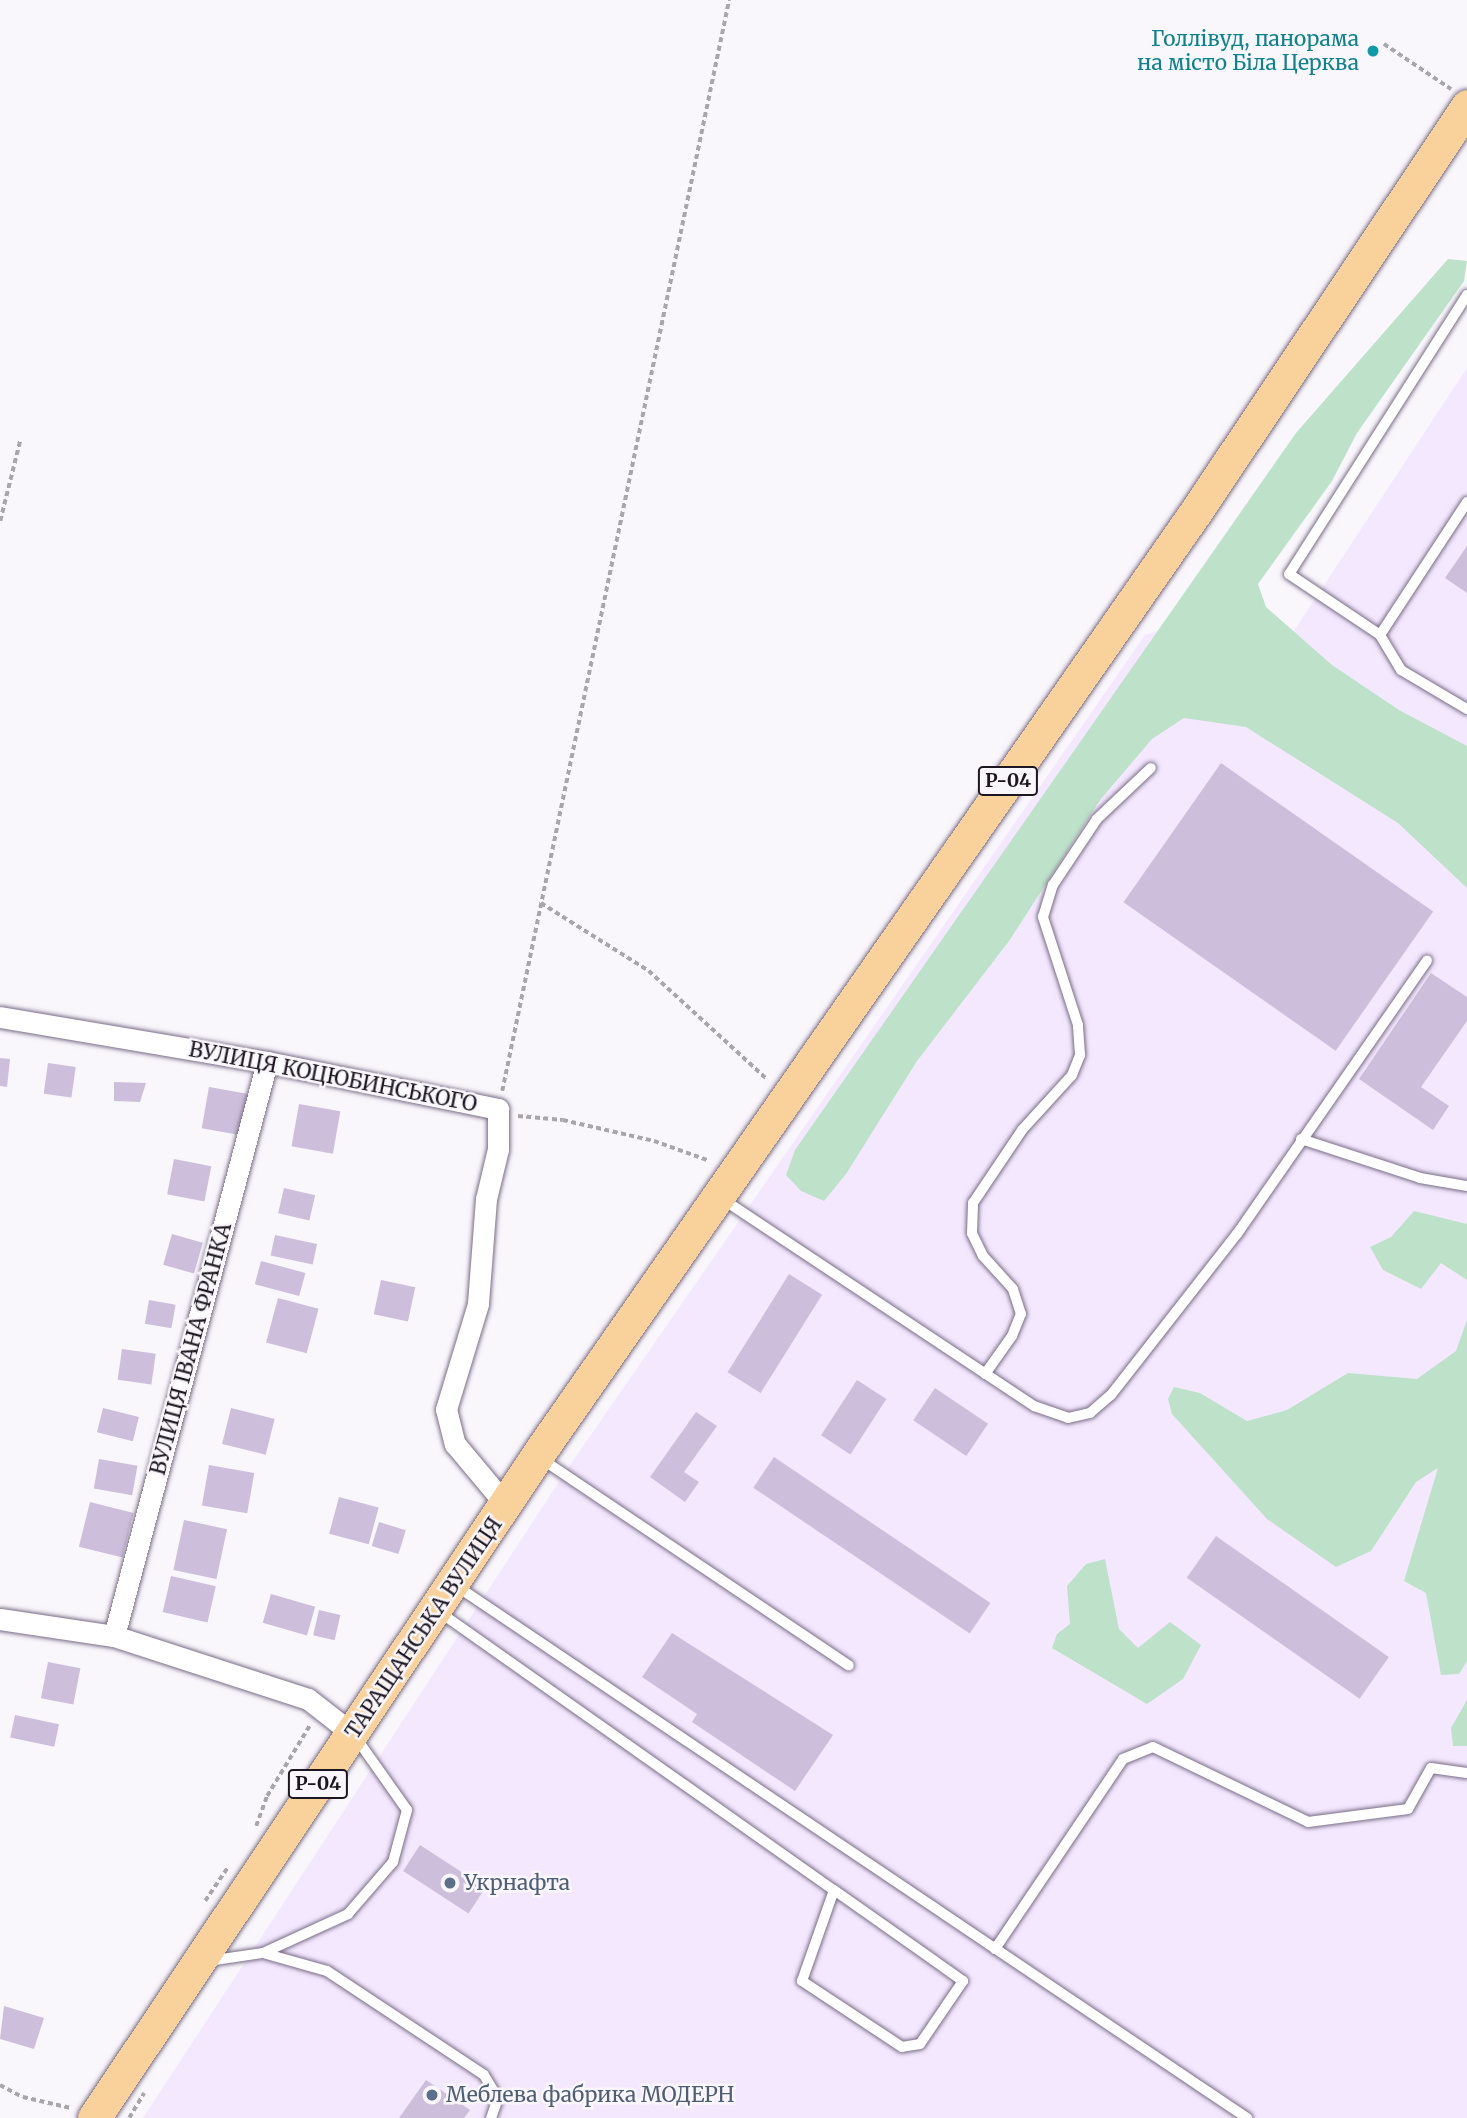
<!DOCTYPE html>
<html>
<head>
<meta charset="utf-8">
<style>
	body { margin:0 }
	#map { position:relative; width:1467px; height:2118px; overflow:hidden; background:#f9f6fc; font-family:Merriweather,serif }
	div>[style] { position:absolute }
	.built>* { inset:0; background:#f3e8fe }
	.green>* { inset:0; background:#bde2c9 }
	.building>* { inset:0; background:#cdbfdb; transform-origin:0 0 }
	.path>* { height:3.5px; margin-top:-1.75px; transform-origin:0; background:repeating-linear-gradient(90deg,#a9a5ac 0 5px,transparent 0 8.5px) }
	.roads { filter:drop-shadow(0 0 2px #796d86) drop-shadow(0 0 2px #796d86) }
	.service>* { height:10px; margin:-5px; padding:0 5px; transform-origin:5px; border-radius:5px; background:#fff }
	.minor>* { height:21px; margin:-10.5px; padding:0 10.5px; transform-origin:10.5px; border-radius:10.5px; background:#fff }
	.primary>* { height:33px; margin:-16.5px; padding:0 16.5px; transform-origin:16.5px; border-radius:16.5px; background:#f8d29a }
	.dots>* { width:19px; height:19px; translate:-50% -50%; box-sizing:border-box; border:4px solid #f9f6fc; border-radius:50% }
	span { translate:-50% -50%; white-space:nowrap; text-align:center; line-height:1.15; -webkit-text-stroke:5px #f9f6fc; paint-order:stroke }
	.shield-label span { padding:2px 5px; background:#f9f6fc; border:2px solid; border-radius:5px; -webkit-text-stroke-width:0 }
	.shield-label { font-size:19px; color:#1b1620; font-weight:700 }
	.culture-label { font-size:21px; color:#0d838f }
	.right { translate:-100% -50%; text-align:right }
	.street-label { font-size:21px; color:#1b1620 }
	.service-label { font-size:21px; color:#4e5e75 }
	.left { translate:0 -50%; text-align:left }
</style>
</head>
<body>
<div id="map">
	<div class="built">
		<div style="clip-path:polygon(1467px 368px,1467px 2118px,143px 2118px,570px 1465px,1145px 635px,1225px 609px,1286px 643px)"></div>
	</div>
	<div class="green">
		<div style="clip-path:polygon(1448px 259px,1467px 261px,1464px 281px,1357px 433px,1332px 481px,1258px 584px,1266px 607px,1332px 665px,1399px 710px,1467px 746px,1467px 888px,1398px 823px,1246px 727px,1184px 718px,1152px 739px,1100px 800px,1009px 941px,917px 1061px,846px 1174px,824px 1201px,801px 1191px,786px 1175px,795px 1150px,1296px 433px)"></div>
		<div style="clip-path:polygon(1414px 1211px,1467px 1224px,1467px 1280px,1441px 1263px,1421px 1289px,1383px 1270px,1370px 1247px,1391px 1237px)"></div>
		<div style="clip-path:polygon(1467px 1320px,1467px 1661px,1459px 1674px,1441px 1675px,1426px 1593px,1404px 1581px,1438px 1468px,1416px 1482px,1371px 1551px,1336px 1567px,1267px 1519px,1172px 1414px,1168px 1399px,1174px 1387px,1200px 1393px,1247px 1421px,1287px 1410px,1348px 1373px,1417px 1379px,1456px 1351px)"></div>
		<div style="clip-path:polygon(1105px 1559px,1119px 1629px,1138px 1648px,1170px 1622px,1201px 1645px,1183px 1679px,1147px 1704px,1052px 1648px,1057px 1634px,1070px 1624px,1067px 1586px,1086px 1564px)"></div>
		<div style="clip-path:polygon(1467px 1700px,1467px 1746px,1453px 1746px,1451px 1728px)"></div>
	</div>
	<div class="building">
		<div style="clip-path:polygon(1467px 546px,1467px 593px,1445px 578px)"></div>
		<div style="left:1221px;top:763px;width:259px;height:170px;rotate:35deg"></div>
		<div style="clip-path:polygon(1431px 973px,1467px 997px,1467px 1021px,1421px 1087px,1449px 1106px,1433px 1130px,1359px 1079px)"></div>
		<div style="clip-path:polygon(0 1058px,10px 1059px,7px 1087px,0 1086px)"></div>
		<div style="left:48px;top:1063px;width:28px;height:31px;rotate:8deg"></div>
		<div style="clip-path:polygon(114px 1082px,146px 1083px,140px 1102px,114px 1101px)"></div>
		<div style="left:209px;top:1087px;width:40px;height:42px;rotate:10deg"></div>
		<div style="left:299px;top:1104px;width:42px;height:43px;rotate:10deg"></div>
		<div style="left:174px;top:1159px;width:38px;height:36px;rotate:11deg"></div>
		<div style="left:284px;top:1188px;width:32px;height:26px;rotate:13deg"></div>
		<div style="left:172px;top:1234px;width:32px;height:32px;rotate:16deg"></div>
		<div style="left:275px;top:1235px;width:43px;height:21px;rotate:12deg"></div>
		<div style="left:261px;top:1261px;width:46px;height:24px;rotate:15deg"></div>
		<div style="left:789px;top:1274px;width:39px;height:116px;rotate:32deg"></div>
		<div style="left:381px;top:1280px;width:35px;height:35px;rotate:12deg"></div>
		<div style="left:278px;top:1298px;width:42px;height:46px;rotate:15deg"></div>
		<div style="left:149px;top:1300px;width:27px;height:24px;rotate:10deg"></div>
		<div style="left:122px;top:1349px;width:34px;height:31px;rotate:8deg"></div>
		<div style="left:857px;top:1380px;width:35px;height:66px;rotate:33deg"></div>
		<div style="left:935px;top:1388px;width:64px;height:39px;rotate:34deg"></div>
		<div style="left:103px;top:1408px;width:37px;height:25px;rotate:14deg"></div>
		<div style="left:231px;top:1408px;width:45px;height:37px;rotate:14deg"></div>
		<div style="clip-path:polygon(696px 1412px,717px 1426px,684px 1472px,699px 1482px,685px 1502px,650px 1477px)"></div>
		<div style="left:774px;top:1457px;width:261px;height:37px;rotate:34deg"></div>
		<div style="left:99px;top:1459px;width:39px;height:30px;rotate:10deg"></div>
		<div style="left:209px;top:1465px;width:46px;height:41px;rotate:10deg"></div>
		<div style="left:339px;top:1497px;width:41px;height:38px;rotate:15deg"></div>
		<div style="left:90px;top:1502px;width:45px;height:46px;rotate:14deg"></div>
		<div style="left:184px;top:1520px;width:44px;height:51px;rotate:12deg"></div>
		<div style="left:379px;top:1522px;width:28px;height:25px;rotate:17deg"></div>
		<div style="left:1216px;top:1536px;width:211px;height:51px;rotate:35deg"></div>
		<div style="left:171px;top:1576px;width:46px;height:37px;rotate:13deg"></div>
		<div style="left:271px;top:1594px;width:46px;height:30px;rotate:16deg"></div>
		<div style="left:319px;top:1610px;width:22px;height:26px;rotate:13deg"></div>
		<div style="clip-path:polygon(672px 1633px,833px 1735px,795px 1791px,692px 1722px,697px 1714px,642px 1677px)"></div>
		<div style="left:48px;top:1662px;width:33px;height:37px;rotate:11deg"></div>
		<div style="left:15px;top:1715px;width:45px;height:23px;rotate:12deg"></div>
		<div style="left:420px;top:1845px;width:78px;height:31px;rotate:33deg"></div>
		<div style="clip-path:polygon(4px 2006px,44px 2018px,34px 2049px,0 2039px)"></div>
		<div style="clip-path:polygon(426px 2080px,470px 2110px,464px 2118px,399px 2118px)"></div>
	</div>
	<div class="path">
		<div style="left:1384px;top:44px;width:81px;rotate:33.9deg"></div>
		<div style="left:0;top:521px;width:82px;rotate:-76deg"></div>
		<div style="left:541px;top:903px;width:128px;rotate:32.2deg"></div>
		<div style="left:649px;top:971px;width:161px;rotate:42.5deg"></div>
		<div style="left:502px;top:1091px;width:1114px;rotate:-78.25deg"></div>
		<div style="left:518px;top:1116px;width:45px;rotate:5.1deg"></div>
		<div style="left:563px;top:1120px;width:93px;rotate:13deg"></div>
		<div style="left:654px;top:1141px;width:59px;rotate:19.7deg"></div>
		<div style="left:256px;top:1826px;width:32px;rotate:-70deg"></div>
		<div style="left:267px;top:1796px;width:83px;rotate:-58.8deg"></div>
		<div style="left:205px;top:1901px;width:41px;rotate:-55.9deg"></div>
		<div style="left:0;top:2085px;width:26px;rotate:28deg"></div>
		<div style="left:23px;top:2097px;width:49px;rotate:12.9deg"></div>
		<div style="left:129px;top:2118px;width:29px;rotate:-59deg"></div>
	</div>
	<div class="roads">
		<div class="service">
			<div style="left:1467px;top:295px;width:331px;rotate:122.5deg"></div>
			<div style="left:1289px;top:574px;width:110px;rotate:33.8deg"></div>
			<div style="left:1380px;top:635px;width:159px;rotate:-56.8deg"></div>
			<div style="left:1380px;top:635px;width:41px;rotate:59deg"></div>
			<div style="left:1401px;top:670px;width:77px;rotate:30.6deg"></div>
			<div style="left:1301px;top:1139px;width:125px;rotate:18.1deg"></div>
			<div style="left:1420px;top:1178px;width:48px;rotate:9.7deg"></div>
			<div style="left:721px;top:1198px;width:376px;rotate:33.6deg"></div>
			<div style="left:1034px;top:1406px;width:36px;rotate:19deg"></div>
			<div style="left:1068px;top:1418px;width:23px;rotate:-13deg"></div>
			<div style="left:1090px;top:1413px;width:28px;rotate:-41deg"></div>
			<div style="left:1111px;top:1395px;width:204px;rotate:-52deg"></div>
			<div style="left:1237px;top:1234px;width:333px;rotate:-55.2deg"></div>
			<div style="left:985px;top:1374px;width:47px;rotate:-54.6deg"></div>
			<div style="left:1012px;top:1336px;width:24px;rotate:-68deg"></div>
			<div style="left:1021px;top:1314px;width:26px;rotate:-108deg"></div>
			<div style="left:1013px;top:1289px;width:45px;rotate:-132.3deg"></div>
			<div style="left:983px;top:1256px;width:25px;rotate:-116deg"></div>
			<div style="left:972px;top:1233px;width:30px;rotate:-88deg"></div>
			<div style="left:973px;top:1203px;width:88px;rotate:-56.1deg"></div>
			<div style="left:1022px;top:1130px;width:74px;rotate:-47.7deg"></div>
			<div style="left:1072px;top:1075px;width:22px;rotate:-68deg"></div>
			<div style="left:1080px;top:1055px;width:30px;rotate:-94deg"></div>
			<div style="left:1078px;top:1025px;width:114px;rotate:-108deg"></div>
			<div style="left:1043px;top:917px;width:34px;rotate:-73deg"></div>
			<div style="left:1053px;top:885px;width:79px;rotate:-56.3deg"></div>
			<div style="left:1097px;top:819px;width:74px;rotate:-43.4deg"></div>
			<div style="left:540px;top:1458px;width:372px;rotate:33.9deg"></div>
			<div style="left:455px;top:1585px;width:955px;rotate:33.94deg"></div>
			<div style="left:438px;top:1611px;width:484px;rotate:35.2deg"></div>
			<div style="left:834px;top:1890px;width:158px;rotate:35.2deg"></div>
			<div style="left:963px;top:1981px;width:76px;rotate:124.3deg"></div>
			<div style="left:920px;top:2044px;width:18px;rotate:171deg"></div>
			<div style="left:902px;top:2047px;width:120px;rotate:-146.6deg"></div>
			<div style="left:802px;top:1981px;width:96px;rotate:-70.6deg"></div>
			<div style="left:995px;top:1949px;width:229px;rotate:-56deg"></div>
			<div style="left:1123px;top:1759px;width:32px;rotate:-22deg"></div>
			<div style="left:1153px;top:1747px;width:172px;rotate:25.8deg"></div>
			<div style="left:1308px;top:1822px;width:101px;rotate:-7.4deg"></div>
			<div style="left:1408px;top:1809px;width:47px;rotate:-60.7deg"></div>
			<div style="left:1431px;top:1768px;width:36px;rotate:8deg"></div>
			<div style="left:263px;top:1953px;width:94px;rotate:-24.6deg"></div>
			<div style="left:348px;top:1914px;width:69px;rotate:-49.1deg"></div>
			<div style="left:393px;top:1862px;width:54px;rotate:-74.9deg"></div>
			<div style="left:407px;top:1810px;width:92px;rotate:-125.2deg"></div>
			<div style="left:208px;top:1961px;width:56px;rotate:-8.3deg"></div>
			<div style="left:263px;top:1953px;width:66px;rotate:15.7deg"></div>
			<div style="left:327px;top:1971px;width:188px;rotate:33.5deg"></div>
			<div style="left:484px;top:2075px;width:27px;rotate:59deg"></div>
			<div style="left:498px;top:2098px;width:21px;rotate:109deg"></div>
		</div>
		<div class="minor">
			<div style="left:0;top:1017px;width:271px;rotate:9.6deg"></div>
			<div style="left:267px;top:1062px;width:236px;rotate:11.5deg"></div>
			<div style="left:498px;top:1109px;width:40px;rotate:90deg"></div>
			<div style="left:498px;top:1149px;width:51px;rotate:103.5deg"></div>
			<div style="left:486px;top:1199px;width:105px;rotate:94.4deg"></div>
			<div style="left:478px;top:1304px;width:110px;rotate:106.9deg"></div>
			<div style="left:446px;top:1409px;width:36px;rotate:76deg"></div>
			<div style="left:455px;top:1444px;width:80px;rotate:50.1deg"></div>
			<div style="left:0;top:1619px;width:115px;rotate:8.5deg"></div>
			<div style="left:114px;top:1636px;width:204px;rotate:18deg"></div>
			<div style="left:308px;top:1699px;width:57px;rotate:37.9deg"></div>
			<div style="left:114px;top:1636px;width:594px;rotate:-75.07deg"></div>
		</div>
		<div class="primary">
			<div style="left:94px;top:2118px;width:804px;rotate:-56.21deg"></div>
			<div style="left:541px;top:1450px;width:1146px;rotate:-55.09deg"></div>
			<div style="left:1197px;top:510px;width:486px;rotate:-56.2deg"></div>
		</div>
	</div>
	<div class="dots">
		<div style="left:1373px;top:51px;background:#0f9aa8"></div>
		<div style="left:450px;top:1883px;background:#5c6f8a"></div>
		<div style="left:432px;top:2095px;background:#5c6f8a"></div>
	</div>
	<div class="shield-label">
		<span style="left:1008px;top:781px">Р-04</span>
		<span style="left:318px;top:1784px">Р-04</span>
	</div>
	<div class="culture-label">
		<span class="right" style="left:1359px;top:51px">Голлівуд, панорама<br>на місто Біла Церква</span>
	</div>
	<div class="street-label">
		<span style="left:333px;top:1077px;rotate:11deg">ВУЛИЦЯ КОЦЮБИНСЬКОГО</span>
		<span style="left:191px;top:1349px;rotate:-75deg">ВУЛИЦЯ ІВАНА ФРАНКА</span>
		<span style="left:424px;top:1628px;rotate:-56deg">ТАРАЩАНСЬКА ВУЛИЦЯ</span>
	</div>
	<div class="service-label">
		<span class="left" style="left:464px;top:1883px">Укрнафта</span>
		<span class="left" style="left:446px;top:2095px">Меблева фабрика МОДЕРН</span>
	</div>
</div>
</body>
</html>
